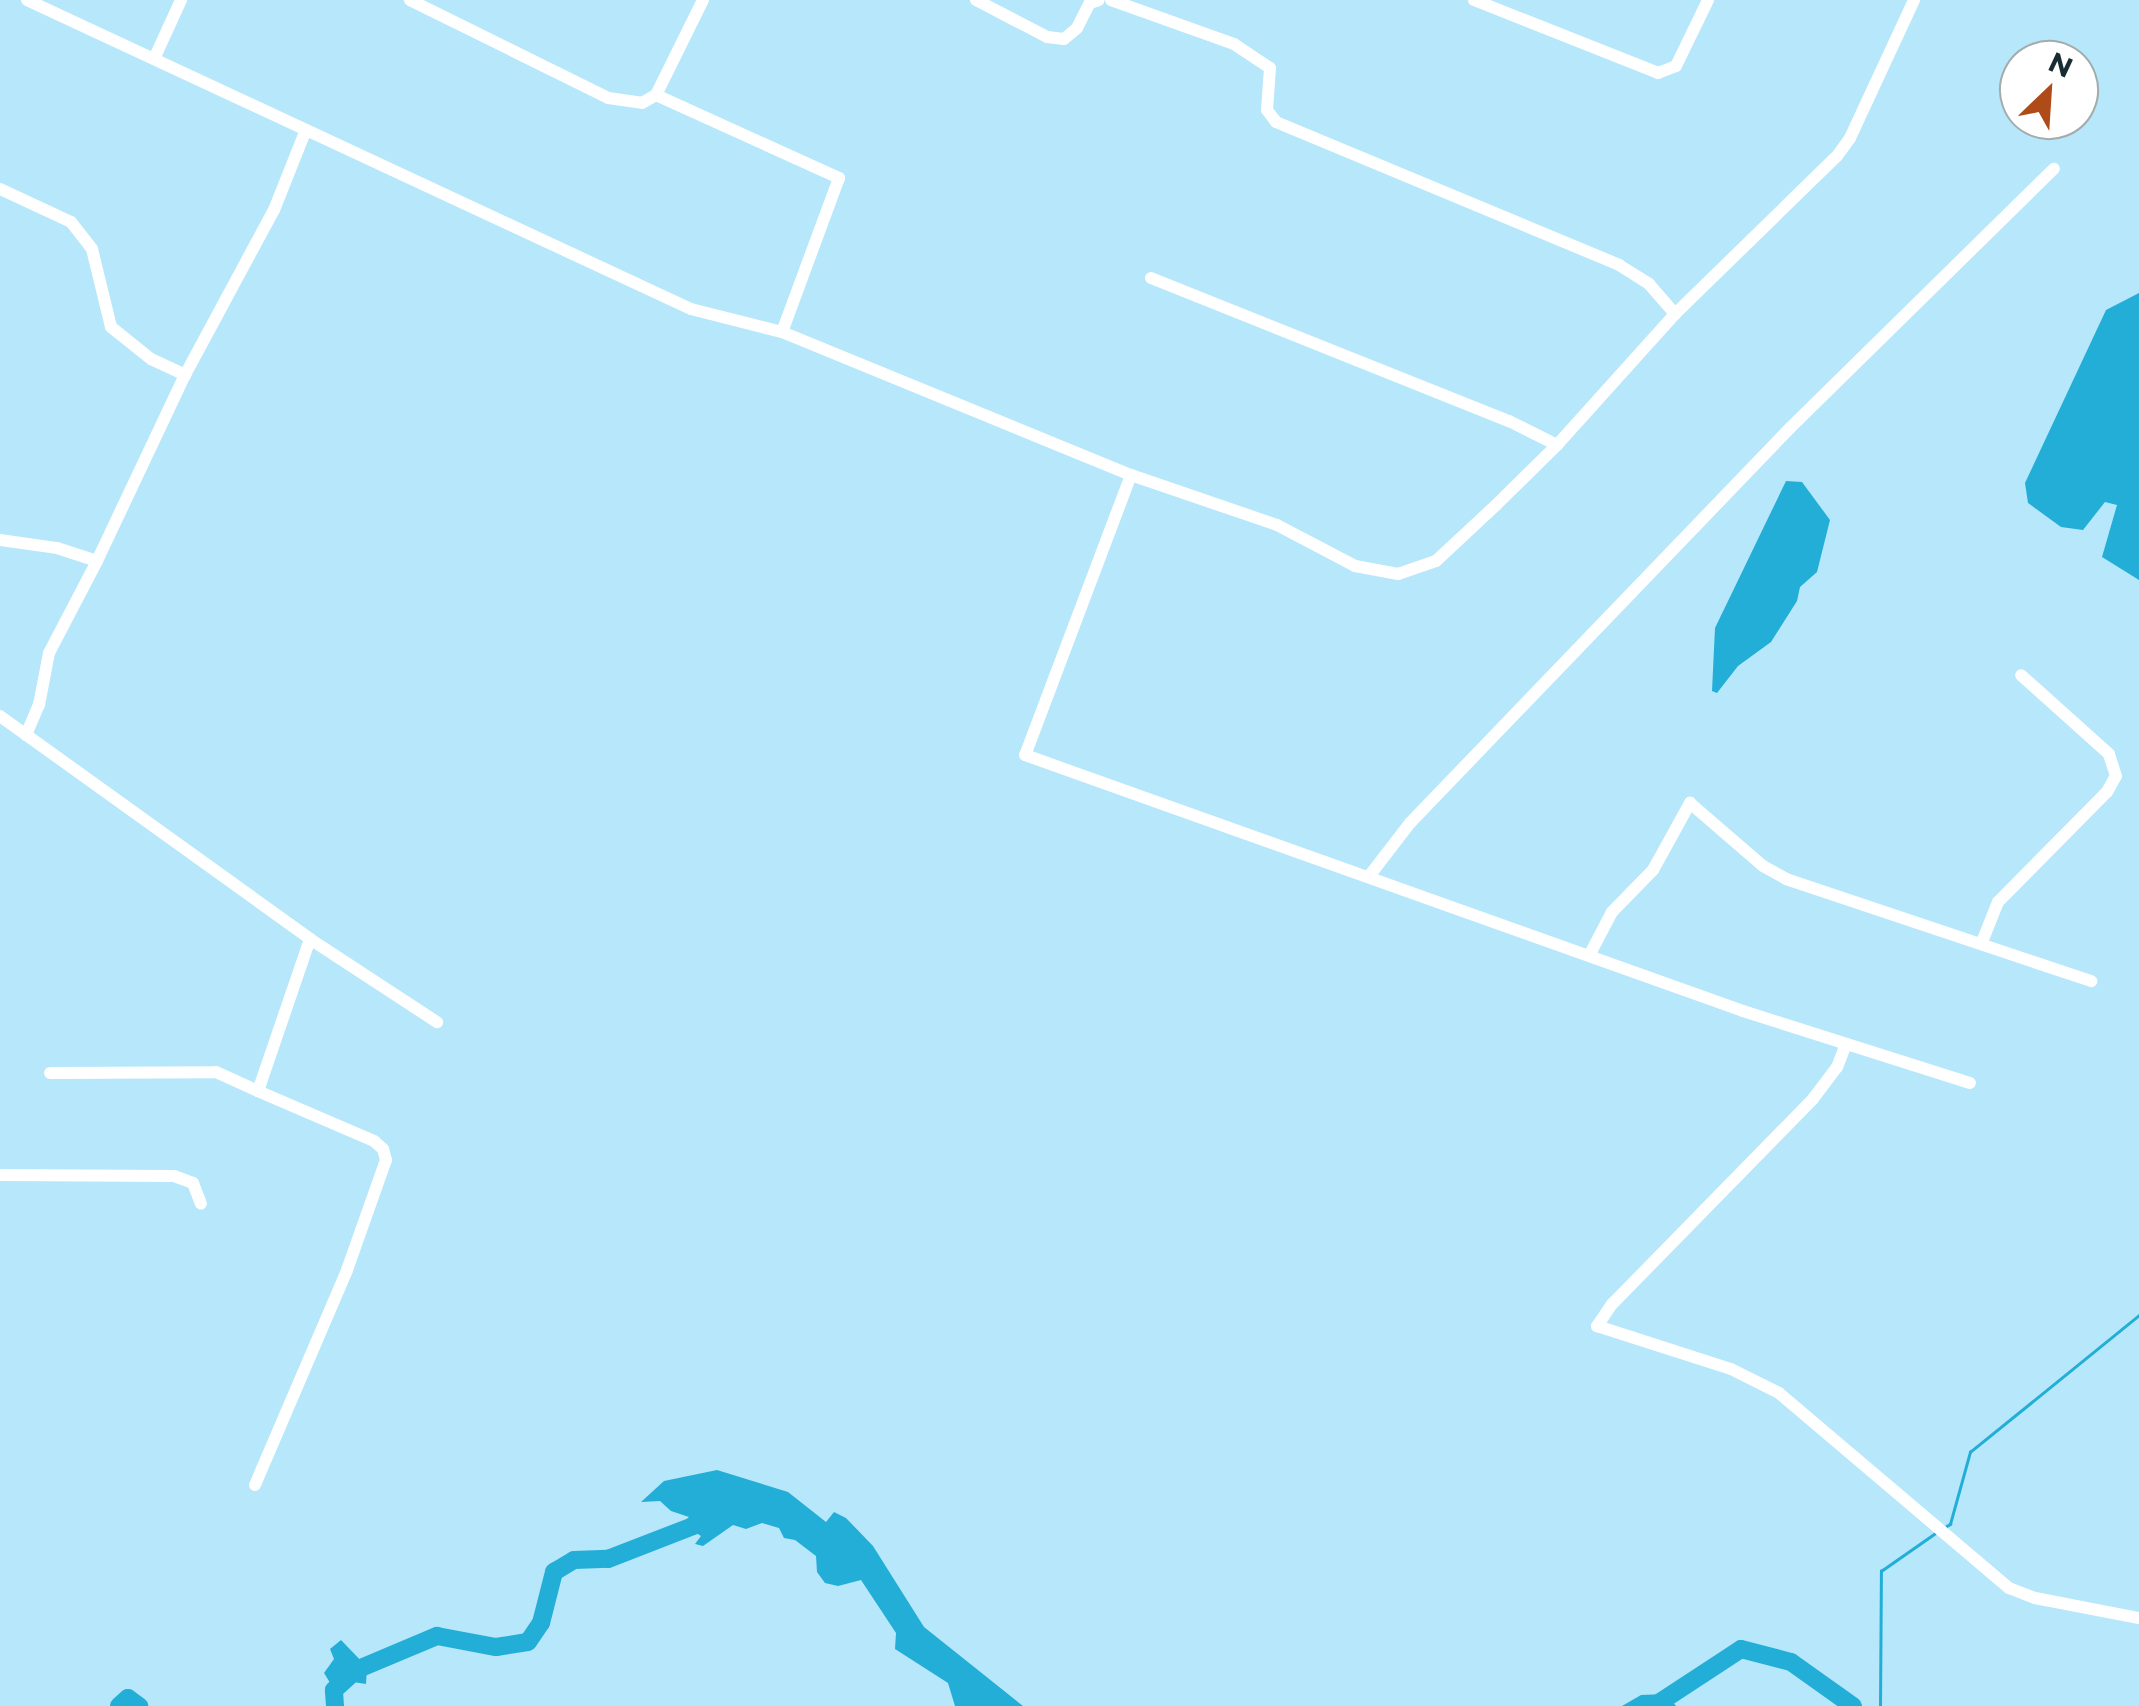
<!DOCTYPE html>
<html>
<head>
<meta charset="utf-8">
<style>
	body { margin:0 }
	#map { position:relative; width:2139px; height:1706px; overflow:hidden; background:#b6e7fa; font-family:Montserrat,sans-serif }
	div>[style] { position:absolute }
	.water>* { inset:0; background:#23aed7 }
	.stream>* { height:2.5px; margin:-1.25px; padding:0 1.25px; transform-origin:1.25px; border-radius:1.25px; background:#23aed7 }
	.river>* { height:18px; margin:-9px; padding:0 9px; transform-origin:9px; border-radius:9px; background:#23aed7 }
	.minor>* { height:12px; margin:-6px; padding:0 6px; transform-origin:6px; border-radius:6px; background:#fff }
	span { translate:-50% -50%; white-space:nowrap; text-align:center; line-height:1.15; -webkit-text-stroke:10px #fff; paint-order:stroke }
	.north { position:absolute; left:1999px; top:40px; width:100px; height:100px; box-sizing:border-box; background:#fff; border:2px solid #a3abad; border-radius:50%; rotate:25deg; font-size:28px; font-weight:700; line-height:40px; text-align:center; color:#182c33 }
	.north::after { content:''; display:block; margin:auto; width:35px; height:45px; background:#af4b18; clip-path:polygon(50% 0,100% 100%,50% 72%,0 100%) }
</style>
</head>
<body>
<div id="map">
	<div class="water">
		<div style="clip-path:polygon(2139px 293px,2139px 580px,2102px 557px,2117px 505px,2105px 502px,2083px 530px,2061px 527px,2028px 503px,2025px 483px,2106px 310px)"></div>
		<div style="clip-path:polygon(1786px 481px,1802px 482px,1830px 520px,1817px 572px,1800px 587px,1797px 601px,1771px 642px,1738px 666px,1717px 693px,1712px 691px,1715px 628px)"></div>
		<div style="clip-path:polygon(717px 1470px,788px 1492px,826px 1522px,834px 1512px,846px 1518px,873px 1546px,924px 1627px,1023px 1706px,955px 1706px,948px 1683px,895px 1649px,896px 1633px,861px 1580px,838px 1586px,825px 1583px,817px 1572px,816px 1556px,795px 1540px,784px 1538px,779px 1528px,762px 1523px,746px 1529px,733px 1525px,703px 1546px,695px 1544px,701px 1536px,693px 1531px,692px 1518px,671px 1511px,660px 1501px,641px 1502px,664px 1481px)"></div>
		<div style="clip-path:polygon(341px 1640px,367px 1667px,366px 1684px,353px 1682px,337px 1694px,324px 1673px,334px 1659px,330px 1649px)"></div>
		<div style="clip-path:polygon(1666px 1694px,1676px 1706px,1622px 1706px,1641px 1695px)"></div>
	</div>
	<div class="stream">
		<div style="left:1945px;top:1527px;width:6px;rotate:-31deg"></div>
		<div style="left:1950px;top:1524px;width:75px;rotate:-74.5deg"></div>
		<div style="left:1970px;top:1452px;width:218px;rotate:-39deg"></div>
		<div style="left:1880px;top:1706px;width:135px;rotate:-89.6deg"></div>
		<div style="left:1881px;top:1571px;width:65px;rotate:-34.9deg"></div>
	</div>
	<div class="river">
		<div style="left:119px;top:1706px;width:12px;rotate:-42deg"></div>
		<div style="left:128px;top:1698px;width:14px;rotate:36deg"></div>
		<div style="left:335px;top:1706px;width:16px;rotate:-94deg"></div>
		<div style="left:334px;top:1690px;width:30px;rotate:-42deg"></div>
		<div style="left:356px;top:1670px;width:88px;rotate:-22.8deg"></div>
		<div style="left:437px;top:1636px;width:60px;rotate:10.6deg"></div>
		<div style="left:496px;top:1647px;width:32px;rotate:-9deg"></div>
		<div style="left:528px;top:1642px;width:23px;rotate:-56deg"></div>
		<div style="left:541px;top:1623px;width:53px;rotate:-75.7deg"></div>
		<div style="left:554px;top:1572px;width:23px;rotate:-31deg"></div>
		<div style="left:574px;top:1560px;width:34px;rotate:-2deg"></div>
		<div style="left:608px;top:1559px;width:91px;rotate:-21.2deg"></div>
		<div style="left:693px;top:1526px;width:23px;rotate:-49deg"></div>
		<div style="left:1654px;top:1706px;width:104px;rotate:-33.2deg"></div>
		<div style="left:1741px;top:1649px;width:52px;rotate:14.6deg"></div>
		<div style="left:1791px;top:1662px;width:76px;rotate:35.4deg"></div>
	</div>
	<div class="minor">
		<div style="left:27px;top:0;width:732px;rotate:24.96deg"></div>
		<div style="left:691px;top:309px;width:94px;rotate:14.2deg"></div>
		<div style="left:782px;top:332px;width:377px;rotate:22.3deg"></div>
		<div style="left:1131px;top:475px;width:154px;rotate:18.9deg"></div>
		<div style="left:1277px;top:525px;width:88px;rotate:27.7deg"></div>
		<div style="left:1355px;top:566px;width:44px;rotate:10.5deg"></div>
		<div style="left:1398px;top:574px;width:40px;rotate:-18.9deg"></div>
		<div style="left:1436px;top:561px;width:82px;rotate:-43deg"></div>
		<div style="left:1496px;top:505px;width:86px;rotate:-44.5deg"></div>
		<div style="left:1557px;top:445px;width:176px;rotate:-48deg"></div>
		<div style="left:1675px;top:314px;width:226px;rotate:-44.3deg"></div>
		<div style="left:1837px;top:156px;width:22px;rotate:-54deg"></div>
		<div style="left:1850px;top:138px;width:152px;rotate:-65.1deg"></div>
		<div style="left:410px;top:0;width:221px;rotate:26.3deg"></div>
		<div style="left:608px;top:98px;width:34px;rotate:8deg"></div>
		<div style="left:642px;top:103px;width:16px;rotate:-30deg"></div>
		<div style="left:656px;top:95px;width:106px;rotate:-63.7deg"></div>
		<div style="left:976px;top:0;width:80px;rotate:27.5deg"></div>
		<div style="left:1047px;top:37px;width:17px;rotate:7deg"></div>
		<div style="left:1064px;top:39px;width:17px;rotate:-40deg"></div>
		<div style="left:1077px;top:28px;width:28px;rotate:-63deg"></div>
		<div style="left:1090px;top:3px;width:9px;rotate:-18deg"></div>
		<div style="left:1111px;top:0;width:131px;rotate:19.7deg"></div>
		<div style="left:1234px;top:44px;width:43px;rotate:33.7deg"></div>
		<div style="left:1270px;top:68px;width:42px;rotate:94.1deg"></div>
		<div style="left:1267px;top:110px;width:15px;rotate:53deg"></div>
		<div style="left:1276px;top:122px;width:372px;rotate:22.6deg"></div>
		<div style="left:1619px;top:265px;width:36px;rotate:32deg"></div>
		<div style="left:1649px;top:284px;width:40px;rotate:49deg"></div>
		<div style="left:1474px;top:0;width:198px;rotate:21.6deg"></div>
		<div style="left:1658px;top:73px;width:19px;rotate:-21deg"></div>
		<div style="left:1676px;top:66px;width:73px;rotate:-64.1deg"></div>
		<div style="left:154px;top:59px;width:65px;rotate:-65.4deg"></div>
		<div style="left:656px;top:95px;width:201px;rotate:24.4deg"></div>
		<div style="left:839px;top:178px;width:164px;rotate:110.3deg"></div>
		<div style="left:0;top:189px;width:78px;rotate:24.9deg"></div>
		<div style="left:71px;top:222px;width:34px;rotate:52deg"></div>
		<div style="left:92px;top:249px;width:80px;rotate:76.3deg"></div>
		<div style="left:111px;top:327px;width:51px;rotate:38.7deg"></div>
		<div style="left:151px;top:359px;width:38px;rotate:25deg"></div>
		<div style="left:1151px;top:278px;width:386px;rotate:21.8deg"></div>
		<div style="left:1509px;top:421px;width:54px;rotate:26.6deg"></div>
		<div style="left:1131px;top:475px;width:299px;rotate:110.7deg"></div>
		<div style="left:1025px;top:755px;width:762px;rotate:19.62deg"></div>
		<div style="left:1743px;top:1011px;width:238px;rotate:17.6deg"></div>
		<div style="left:0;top:540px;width:58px;rotate:8deg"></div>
		<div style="left:57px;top:548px;width:42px;rotate:18deg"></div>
		<div style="left:97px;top:561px;width:206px;rotate:-64.7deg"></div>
		<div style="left:185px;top:375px;width:187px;rotate:-61.7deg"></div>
		<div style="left:274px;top:210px;width:84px;rotate:-68.3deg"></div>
		<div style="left:0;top:716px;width:382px;rotate:35.7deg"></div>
		<div style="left:310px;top:939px;width:152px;rotate:33.2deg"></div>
		<div style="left:26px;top:735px;width:33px;rotate:-67deg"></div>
		<div style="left:39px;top:705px;width:53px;rotate:-79.1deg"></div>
		<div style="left:49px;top:653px;width:104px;rotate:-62.4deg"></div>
		<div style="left:1370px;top:875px;width:66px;rotate:-52.4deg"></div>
		<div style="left:1410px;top:823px;width:548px;rotate:-46.11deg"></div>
		<div style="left:1790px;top:428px;width:370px;rotate:-44.5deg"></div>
		<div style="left:1982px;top:942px;width:43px;rotate:-68.2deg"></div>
		<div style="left:1998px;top:902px;width:155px;rotate:-45.3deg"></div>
		<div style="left:2107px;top:792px;width:18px;rotate:-61deg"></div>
		<div style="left:2116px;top:776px;width:23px;rotate:-108deg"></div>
		<div style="left:2109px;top:754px;width:118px;rotate:-138.1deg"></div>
		<div style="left:1590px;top:954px;width:47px;rotate:-62.4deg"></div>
		<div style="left:1612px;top:912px;width:59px;rotate:-45.7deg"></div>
		<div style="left:1653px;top:870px;width:77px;rotate:-61.1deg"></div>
		<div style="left:1690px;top:803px;width:96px;rotate:40.8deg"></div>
		<div style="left:1763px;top:866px;width:26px;rotate:29deg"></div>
		<div style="left:1786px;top:879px;width:322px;rotate:18.5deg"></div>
		<div style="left:1846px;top:1044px;width:25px;rotate:111deg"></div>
		<div style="left:1837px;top:1067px;width:40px;rotate:127deg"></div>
		<div style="left:1813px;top:1099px;width:287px;rotate:134.4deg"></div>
		<div style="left:1612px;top:1304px;width:27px;rotate:124deg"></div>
		<div style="left:1597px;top:1326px;width:141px;rotate:17.8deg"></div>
		<div style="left:1731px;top:1369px;width:54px;rotate:26.6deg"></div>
		<div style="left:1779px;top:1393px;width:302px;rotate:40.3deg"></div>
		<div style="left:2009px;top:1588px;width:28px;rotate:21deg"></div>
		<div style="left:2035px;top:1598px;width:106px;rotate:10.9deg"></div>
		<div style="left:50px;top:1073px;width:166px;rotate:-0.3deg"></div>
		<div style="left:216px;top:1072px;width:46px;rotate:24.3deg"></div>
		<div style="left:0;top:1175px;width:174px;rotate:0.3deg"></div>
		<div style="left:174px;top:1176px;width:20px;rotate:20deg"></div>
		<div style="left:193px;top:1183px;width:22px;rotate:69deg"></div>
		<div style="left:255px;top:1485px;width:234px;rotate:-66.8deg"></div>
		<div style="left:347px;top:1270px;width:117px;rotate:-70.5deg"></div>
		<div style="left:386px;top:1160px;width:11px;rotate:-105deg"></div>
		<div style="left:383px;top:1149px;width:12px;rotate:-138deg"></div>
		<div style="left:374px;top:1141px;width:126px;rotate:-156.7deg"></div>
		<div style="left:258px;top:1091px;width:161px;rotate:-71.1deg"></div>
	</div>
	<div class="north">N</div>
</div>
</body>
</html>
